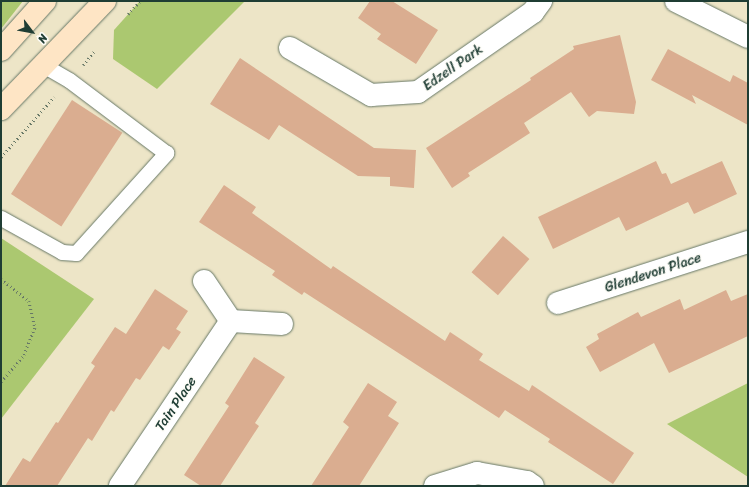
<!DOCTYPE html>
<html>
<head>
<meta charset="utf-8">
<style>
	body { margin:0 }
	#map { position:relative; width:749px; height:487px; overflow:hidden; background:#ede5c7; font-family:Sriracha,sans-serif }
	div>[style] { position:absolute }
	.green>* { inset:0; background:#abc870 }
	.building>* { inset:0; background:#daad90; transform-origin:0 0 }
	.path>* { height:2.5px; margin-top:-1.25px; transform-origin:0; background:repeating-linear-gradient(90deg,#677867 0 1px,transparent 0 4px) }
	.roads { filter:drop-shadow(0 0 1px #677867) drop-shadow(0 0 1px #677867) }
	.lane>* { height:15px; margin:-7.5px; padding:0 7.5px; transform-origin:7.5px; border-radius:7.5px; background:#fff }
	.street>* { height:22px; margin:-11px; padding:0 11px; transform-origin:11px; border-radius:11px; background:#fff }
	.secondary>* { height:22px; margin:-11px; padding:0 11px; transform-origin:11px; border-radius:11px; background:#fee5c5 }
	span { translate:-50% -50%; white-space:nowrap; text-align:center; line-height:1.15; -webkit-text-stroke:3px #fdfcf7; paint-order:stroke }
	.street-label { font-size:14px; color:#1f3d34 }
	.frame { position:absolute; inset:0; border:2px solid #1f3d34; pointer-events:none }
	.north { position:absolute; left:12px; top:12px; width:40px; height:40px; -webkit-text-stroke:3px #fdfcf7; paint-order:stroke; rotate:122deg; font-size:11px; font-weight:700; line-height:16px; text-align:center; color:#1f3d34 }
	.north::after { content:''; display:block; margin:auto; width:14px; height:18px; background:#1f3d34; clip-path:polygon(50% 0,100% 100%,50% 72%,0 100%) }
</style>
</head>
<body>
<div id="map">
	<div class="green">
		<div style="clip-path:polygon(1px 1px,23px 1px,1px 29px)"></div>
		<div style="clip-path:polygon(140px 1px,245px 1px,157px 89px,113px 59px,114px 30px)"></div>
		<div style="clip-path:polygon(1px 238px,94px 299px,1px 419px)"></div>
		<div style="clip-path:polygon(748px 383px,748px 477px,667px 424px)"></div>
	</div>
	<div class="building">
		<div style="clip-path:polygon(370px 1px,392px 1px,438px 30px,416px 64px,377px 39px,381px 34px,358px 18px)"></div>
		<div style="clip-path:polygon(620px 35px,636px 102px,634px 114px,597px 111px,589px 117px,571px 92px,524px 123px,530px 133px,468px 173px,470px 176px,452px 188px,426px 148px,531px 80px,530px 78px,574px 49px,573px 46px)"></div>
		<div style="clip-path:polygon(668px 49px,730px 82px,733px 75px,748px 83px,748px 125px,692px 95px,696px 104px,651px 80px)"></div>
		<div style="clip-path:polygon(240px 58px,374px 148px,416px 150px,414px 188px,390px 186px,390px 177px,358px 176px,279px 125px,269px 140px,210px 104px)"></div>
		<div style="left:72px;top:100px;width:60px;height:112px;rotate:33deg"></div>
		<div style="clip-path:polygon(656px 161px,662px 174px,666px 173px,671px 184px,722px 161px,737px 194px,694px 214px,688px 202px,626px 231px,619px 217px,553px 249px,538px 217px)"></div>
		<div style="clip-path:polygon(224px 185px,256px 207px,252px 213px,331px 269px,333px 266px,445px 341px,450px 332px,483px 354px,479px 360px,529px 391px,532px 385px,634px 453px,613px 484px,548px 442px,550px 439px,505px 410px,499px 418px,304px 292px,302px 295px,272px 275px,275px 271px,199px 222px)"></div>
		<div style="left:503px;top:236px;width:35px;height:48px;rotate:41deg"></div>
		<div style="clip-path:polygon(155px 289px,188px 311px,176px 329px,181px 332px,169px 350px,163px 346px,140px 380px,136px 378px,114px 412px,111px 410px,92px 441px,88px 438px,57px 486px,5px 486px,23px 458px,30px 462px,56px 422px,58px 423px,95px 366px,91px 363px,115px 327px,126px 334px)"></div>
		<div style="clip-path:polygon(726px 290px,731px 301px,748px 294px,748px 336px,669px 373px,654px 343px,600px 372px,586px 347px,599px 339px,597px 334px,638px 312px,641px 317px,680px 299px,684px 310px)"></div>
		<div style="clip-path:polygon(254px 357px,285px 377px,255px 423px,259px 426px,220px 486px,201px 486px,184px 475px,229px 406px,225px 403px)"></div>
		<div style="clip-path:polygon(368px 383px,397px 402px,388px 416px,399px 423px,359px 486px,311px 486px,349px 427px,343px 422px)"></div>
	</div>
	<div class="path">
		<div style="left:128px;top:14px;width:18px;rotate:-47deg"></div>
		<div style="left:83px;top:65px;width:19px;rotate:-51deg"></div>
		<div style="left:1px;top:157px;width:80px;rotate:-48.5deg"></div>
		<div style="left:1px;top:279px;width:36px;rotate:38deg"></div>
		<div style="left:29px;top:301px;width:28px;rotate:77deg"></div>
		<div style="left:35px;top:328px;width:31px;rotate:112deg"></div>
		<div style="left:23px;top:357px;width:33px;rotate:131deg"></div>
	</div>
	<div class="roads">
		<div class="lane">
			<div style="left:1px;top:218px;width:70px;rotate:29.1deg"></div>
			<div style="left:62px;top:252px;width:14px;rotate:4deg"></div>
			<div style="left:76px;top:253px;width:135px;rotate:-48deg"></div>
			<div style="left:166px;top:153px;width:121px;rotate:-143deg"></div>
			<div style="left:69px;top:80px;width:30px;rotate:-150deg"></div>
		</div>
		<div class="street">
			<div style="left:676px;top:1px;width:80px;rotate:26.6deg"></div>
			<div style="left:290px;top:48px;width:94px;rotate:30.1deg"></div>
			<div style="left:371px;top:95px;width:47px;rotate:-3.7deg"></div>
			<div style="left:418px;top:92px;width:140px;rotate:-34.8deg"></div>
			<div style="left:533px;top:12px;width:14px;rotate:-54deg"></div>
			<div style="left:204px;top:281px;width:48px;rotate:56deg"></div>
			<div style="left:231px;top:321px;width:51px;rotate:3.4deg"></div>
			<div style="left:558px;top:303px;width:200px;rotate:-17.8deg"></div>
			<div style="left:120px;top:486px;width:199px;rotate:-56.1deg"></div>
			<div style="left:435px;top:486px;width:44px;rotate:-17.2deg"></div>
			<div style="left:477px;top:473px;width:51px;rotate:10.2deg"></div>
			<div style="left:527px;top:482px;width:7px;rotate:34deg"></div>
		</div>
		<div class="secondary">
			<div style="left:1px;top:50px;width:66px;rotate:-48.1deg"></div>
			<div style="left:1px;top:109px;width:150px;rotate:-46.1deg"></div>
		</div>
	</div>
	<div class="street-label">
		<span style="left:453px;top:68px;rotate:-35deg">Edzell Park</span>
		<span style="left:653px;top:273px;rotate:-18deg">Glendevon Place</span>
		<span style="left:176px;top:404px;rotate:-56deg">Tain Place</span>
	</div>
	<div class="frame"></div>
	<div class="north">N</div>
</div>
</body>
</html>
